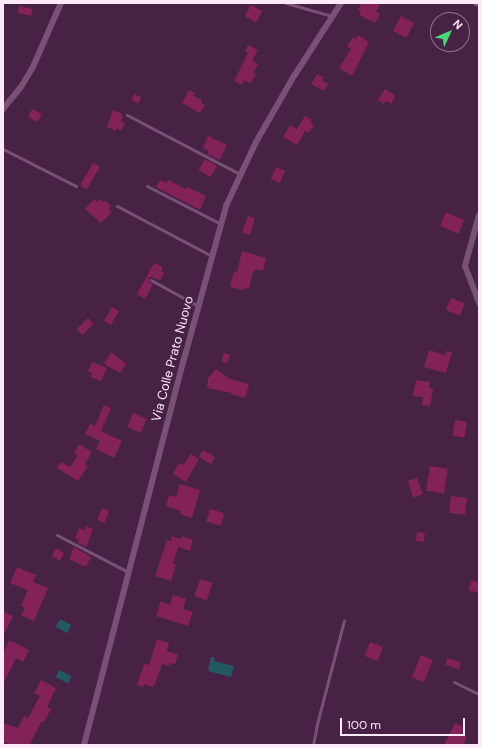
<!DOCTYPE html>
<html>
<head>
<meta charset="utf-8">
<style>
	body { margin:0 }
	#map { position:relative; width:482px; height:748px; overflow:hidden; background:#472245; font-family:"DM Sans",sans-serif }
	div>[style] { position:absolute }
	.water>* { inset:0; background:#245962; transform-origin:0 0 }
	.building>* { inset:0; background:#832159; transform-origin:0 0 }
	.lane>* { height:3px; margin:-1.5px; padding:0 1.5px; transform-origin:1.5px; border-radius:1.5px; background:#7a5176 }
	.street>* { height:6px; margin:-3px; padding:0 3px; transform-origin:3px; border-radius:3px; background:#7a5176 }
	span { translate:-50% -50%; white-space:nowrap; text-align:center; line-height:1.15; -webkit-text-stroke:3.5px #472245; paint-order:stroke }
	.street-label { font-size:13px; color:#fce9fa }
	.frame { position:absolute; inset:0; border:4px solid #fce9fa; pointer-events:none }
	.north { position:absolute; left:430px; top:12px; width:40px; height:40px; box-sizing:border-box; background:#472245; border:1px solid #8f728d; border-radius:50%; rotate:46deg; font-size:11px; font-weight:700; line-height:16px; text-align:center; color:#fce9fa }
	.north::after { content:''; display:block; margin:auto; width:14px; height:18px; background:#4cd677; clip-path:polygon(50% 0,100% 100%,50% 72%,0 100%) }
	.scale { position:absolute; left:340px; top:718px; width:125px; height:18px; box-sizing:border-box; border:2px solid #fce9fa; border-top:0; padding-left:5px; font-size:12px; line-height:14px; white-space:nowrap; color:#fce9fa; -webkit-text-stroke:3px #472245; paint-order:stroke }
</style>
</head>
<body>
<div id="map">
	<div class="water">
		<div style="left:60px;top:619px;width:13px;height:9px;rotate:29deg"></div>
		<div style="clip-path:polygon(211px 657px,215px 658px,214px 661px,234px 666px,231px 677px,208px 671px)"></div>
		<div style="left:59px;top:670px;width:14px;height:8px;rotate:25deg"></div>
	</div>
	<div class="building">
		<div style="clip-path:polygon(361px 3px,381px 3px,376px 11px,380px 14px,375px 23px,359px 15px,361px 12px,358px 10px)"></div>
		<div style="left:251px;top:5px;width:13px;height:13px;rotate:29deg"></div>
		<div style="left:19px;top:6px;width:14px;height:7px;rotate:12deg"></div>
		<div style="left:401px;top:16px;width:15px;height:17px;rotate:28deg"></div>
		<div style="clip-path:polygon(358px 35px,369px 42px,352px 76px,339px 68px,351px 49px,347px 46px,352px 39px,353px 37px,356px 39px)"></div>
		<div style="clip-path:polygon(248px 45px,258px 50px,252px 61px,258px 64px,253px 73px,256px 74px,251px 83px,244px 80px,242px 85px,234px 81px,248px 53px,245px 52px)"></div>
		<div style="clip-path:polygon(317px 74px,324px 78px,322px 80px,328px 84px,324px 91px,311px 84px)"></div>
		<div style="clip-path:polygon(385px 89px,395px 96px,391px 104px,386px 101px,384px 104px,378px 100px)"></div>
		<div style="clip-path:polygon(189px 90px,195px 93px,193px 96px,202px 100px,201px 103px,205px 105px,200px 113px,182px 103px)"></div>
		<div style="left:134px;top:94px;width:8px;height:7px;rotate:23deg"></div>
		<div style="left:32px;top:109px;width:11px;height:9px;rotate:27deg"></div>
		<div style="clip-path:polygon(113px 110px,122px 114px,121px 115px,123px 116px,121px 121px,125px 123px,121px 131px,117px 128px,116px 131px,107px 127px)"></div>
		<div style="clip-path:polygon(305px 116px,312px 120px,310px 122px,314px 125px,309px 133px,305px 131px,297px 145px,283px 137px,290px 125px,297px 129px)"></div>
		<div style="clip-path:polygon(208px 136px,227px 145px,220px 160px,207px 154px,209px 151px,203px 148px)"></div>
		<div style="left:205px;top:159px;width:14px;height:13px;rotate:30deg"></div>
		<div style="left:93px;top:163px;width:8px;height:26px;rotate:30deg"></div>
		<div style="left:276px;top:167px;width:10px;height:13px;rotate:24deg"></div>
		<div style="clip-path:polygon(160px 180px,166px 183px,168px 180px,186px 189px,187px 187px,206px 196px,200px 210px,156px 187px)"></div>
		<div style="clip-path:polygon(94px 199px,97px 202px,100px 199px,104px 202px,105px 200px,111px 206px,109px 209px,112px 212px,101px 223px,85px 209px)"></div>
		<div style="left:446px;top:212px;width:20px;height:15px;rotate:24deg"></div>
		<div style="clip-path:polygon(248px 216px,255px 218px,250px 235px,242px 232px)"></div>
		<div style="clip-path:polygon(242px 251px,266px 258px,263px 271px,256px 269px,255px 271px,253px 271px,249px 289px,244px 288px,244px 290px,230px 287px,234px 271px,237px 272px)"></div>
		<div style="clip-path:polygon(154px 263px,163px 267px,161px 271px,164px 273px,160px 280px,151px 277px,149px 278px,149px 282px,153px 284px,145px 299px,137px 294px)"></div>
		<div style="left:451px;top:298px;width:15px;height:13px;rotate:23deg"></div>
		<div style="left:112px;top:307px;width:8px;height:16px;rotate:30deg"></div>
		<div style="left:88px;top:318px;width:8px;height:16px;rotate:45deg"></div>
		<div style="clip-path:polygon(429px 350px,445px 355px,446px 351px,452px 352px,446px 373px,424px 367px)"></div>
		<div style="clip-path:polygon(111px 352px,126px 364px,120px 373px,104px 364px)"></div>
		<div style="left:224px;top:353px;width:6px;height:9px;rotate:18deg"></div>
		<div style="clip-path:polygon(92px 362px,107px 368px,101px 381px,90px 377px,92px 373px,88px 371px)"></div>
		<div style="clip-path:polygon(216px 369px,230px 379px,249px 384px,245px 398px,231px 394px,232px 393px,207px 388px,208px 378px)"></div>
		<div style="clip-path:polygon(416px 380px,430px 382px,429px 388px,433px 389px,430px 406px,422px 405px,423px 397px,413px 396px)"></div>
		<div style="clip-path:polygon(104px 405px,111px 408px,101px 431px,122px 441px,114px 458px,96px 449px,100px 441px,85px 434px,90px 424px,95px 426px)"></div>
		<div style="left:133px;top:413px;width:15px;height:15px;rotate:23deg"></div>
		<div style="left:455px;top:420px;width:12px;height:16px;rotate:9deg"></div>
		<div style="clip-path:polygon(79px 444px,92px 452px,85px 464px,88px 466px,78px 481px,57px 468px,61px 462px,70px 467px,78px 455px,74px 453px)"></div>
		<div style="left:203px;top:450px;width:14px;height:8px;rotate:30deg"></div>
		<div style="clip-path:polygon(191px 454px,199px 459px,186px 482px,173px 474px,179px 463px,183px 465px)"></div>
		<div style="left:430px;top:466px;width:18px;height:25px;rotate:9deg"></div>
		<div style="clip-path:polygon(417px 478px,423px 494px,413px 498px,408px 481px)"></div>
		<div style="clip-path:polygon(180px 484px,200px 490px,192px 518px,180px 514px,181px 511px,166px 506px,169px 495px,176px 497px)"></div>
		<div style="left:451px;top:496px;width:16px;height:17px;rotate:7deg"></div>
		<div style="left:102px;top:508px;width:8px;height:13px;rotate:23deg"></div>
		<div style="left:210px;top:509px;width:15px;height:13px;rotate:16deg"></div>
		<div style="clip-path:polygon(86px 526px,93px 529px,86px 547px,77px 542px,79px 539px,75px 538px,79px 528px,85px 530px)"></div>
		<div style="left:417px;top:532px;width:8px;height:9px;rotate:7deg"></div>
		<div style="clip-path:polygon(172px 536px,181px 539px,182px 536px,193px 540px,190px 551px,178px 547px,173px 564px,176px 564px,171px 581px,155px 576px,167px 540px,171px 541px)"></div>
		<div style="clip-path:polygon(74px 547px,91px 557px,86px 567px,69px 559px)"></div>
		<div style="clip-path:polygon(56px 548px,64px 553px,60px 561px,52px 556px)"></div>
		<div style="clip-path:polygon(17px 567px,36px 575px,33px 582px,48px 588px,34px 621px,21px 615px,25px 608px,21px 606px,28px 590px,10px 583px)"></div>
		<div style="left:200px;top:579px;width:13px;height:18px;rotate:18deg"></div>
		<div style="clip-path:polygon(471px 581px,479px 582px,479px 592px,469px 591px)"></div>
		<div style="clip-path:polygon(173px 595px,186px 599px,183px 609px,193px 612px,188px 626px,156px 616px,161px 601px,170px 605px)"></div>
		<div style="clip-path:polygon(3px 611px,13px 616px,3px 636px)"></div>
		<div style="clip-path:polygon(157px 639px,169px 643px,167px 651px,178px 655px,175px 664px,170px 663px,169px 666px,162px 664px,154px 687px,144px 684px,143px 687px,137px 685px,144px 664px,149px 665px)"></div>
		<div style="clip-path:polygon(9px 640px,29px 650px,23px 662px,16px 658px,3px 685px,3px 654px)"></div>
		<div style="left:370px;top:642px;width:14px;height:15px;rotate:21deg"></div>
		<div style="left:421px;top:655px;width:13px;height:24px;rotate:23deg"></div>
		<div style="left:448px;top:658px;width:14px;height:7px;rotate:21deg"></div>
		<div style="clip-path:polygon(41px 680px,56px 688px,47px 707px,51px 709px,44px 722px,42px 721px,29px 745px,12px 745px,3px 742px,3px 723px,18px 728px,24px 716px,28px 718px,40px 696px,34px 693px)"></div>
		<div style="clip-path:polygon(455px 723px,465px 727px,461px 734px,467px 737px,463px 745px,444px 745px)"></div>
	</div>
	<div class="lane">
		<div style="left:286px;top:3px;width:48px;rotate:15.8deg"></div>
		<div style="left:127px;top:115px;width:127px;rotate:27.6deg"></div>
		<div style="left:3px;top:149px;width:82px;rotate:26.9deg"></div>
		<div style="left:147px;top:186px;width:83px;rotate:27.2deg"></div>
		<div style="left:117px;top:206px;width:107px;rotate:27.8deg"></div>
		<div style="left:151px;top:280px;width:54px;rotate:29deg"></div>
		<div style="left:57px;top:535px;width:80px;rotate:27.5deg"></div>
		<div style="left:454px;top:682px;width:28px;rotate:26deg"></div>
		<div style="left:313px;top:745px;width:21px;rotate:-79deg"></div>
		<div style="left:317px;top:724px;width:107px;rotate:-75.4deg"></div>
	</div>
	<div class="street">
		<div style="left:476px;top:3px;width:3px;rotate:18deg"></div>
		<div style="left:3px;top:109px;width:28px;rotate:-51deg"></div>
		<div style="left:21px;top:87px;width:21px;rotate:-59deg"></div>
		<div style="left:32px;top:69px;width:72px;rotate:-66.3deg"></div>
		<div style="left:479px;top:215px;width:53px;rotate:105.4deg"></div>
		<div style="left:465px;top:266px;width:40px;rotate:69deg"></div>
		<div style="left:84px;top:745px;width:399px;rotate:-75.5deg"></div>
		<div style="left:184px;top:359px;width:159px;rotate:-74.6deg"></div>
		<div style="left:226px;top:206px;width:71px;rotate:-64.9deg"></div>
		<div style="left:256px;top:142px;width:76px;rotate:-60.1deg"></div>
		<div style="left:294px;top:76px;width:87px;rotate:-57.2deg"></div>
	</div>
	<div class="street-label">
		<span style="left:173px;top:359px;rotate:-75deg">Via Colle Prato Nuovo</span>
	</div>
	<div class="frame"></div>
	<div class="north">N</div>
	<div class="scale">100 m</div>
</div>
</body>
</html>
